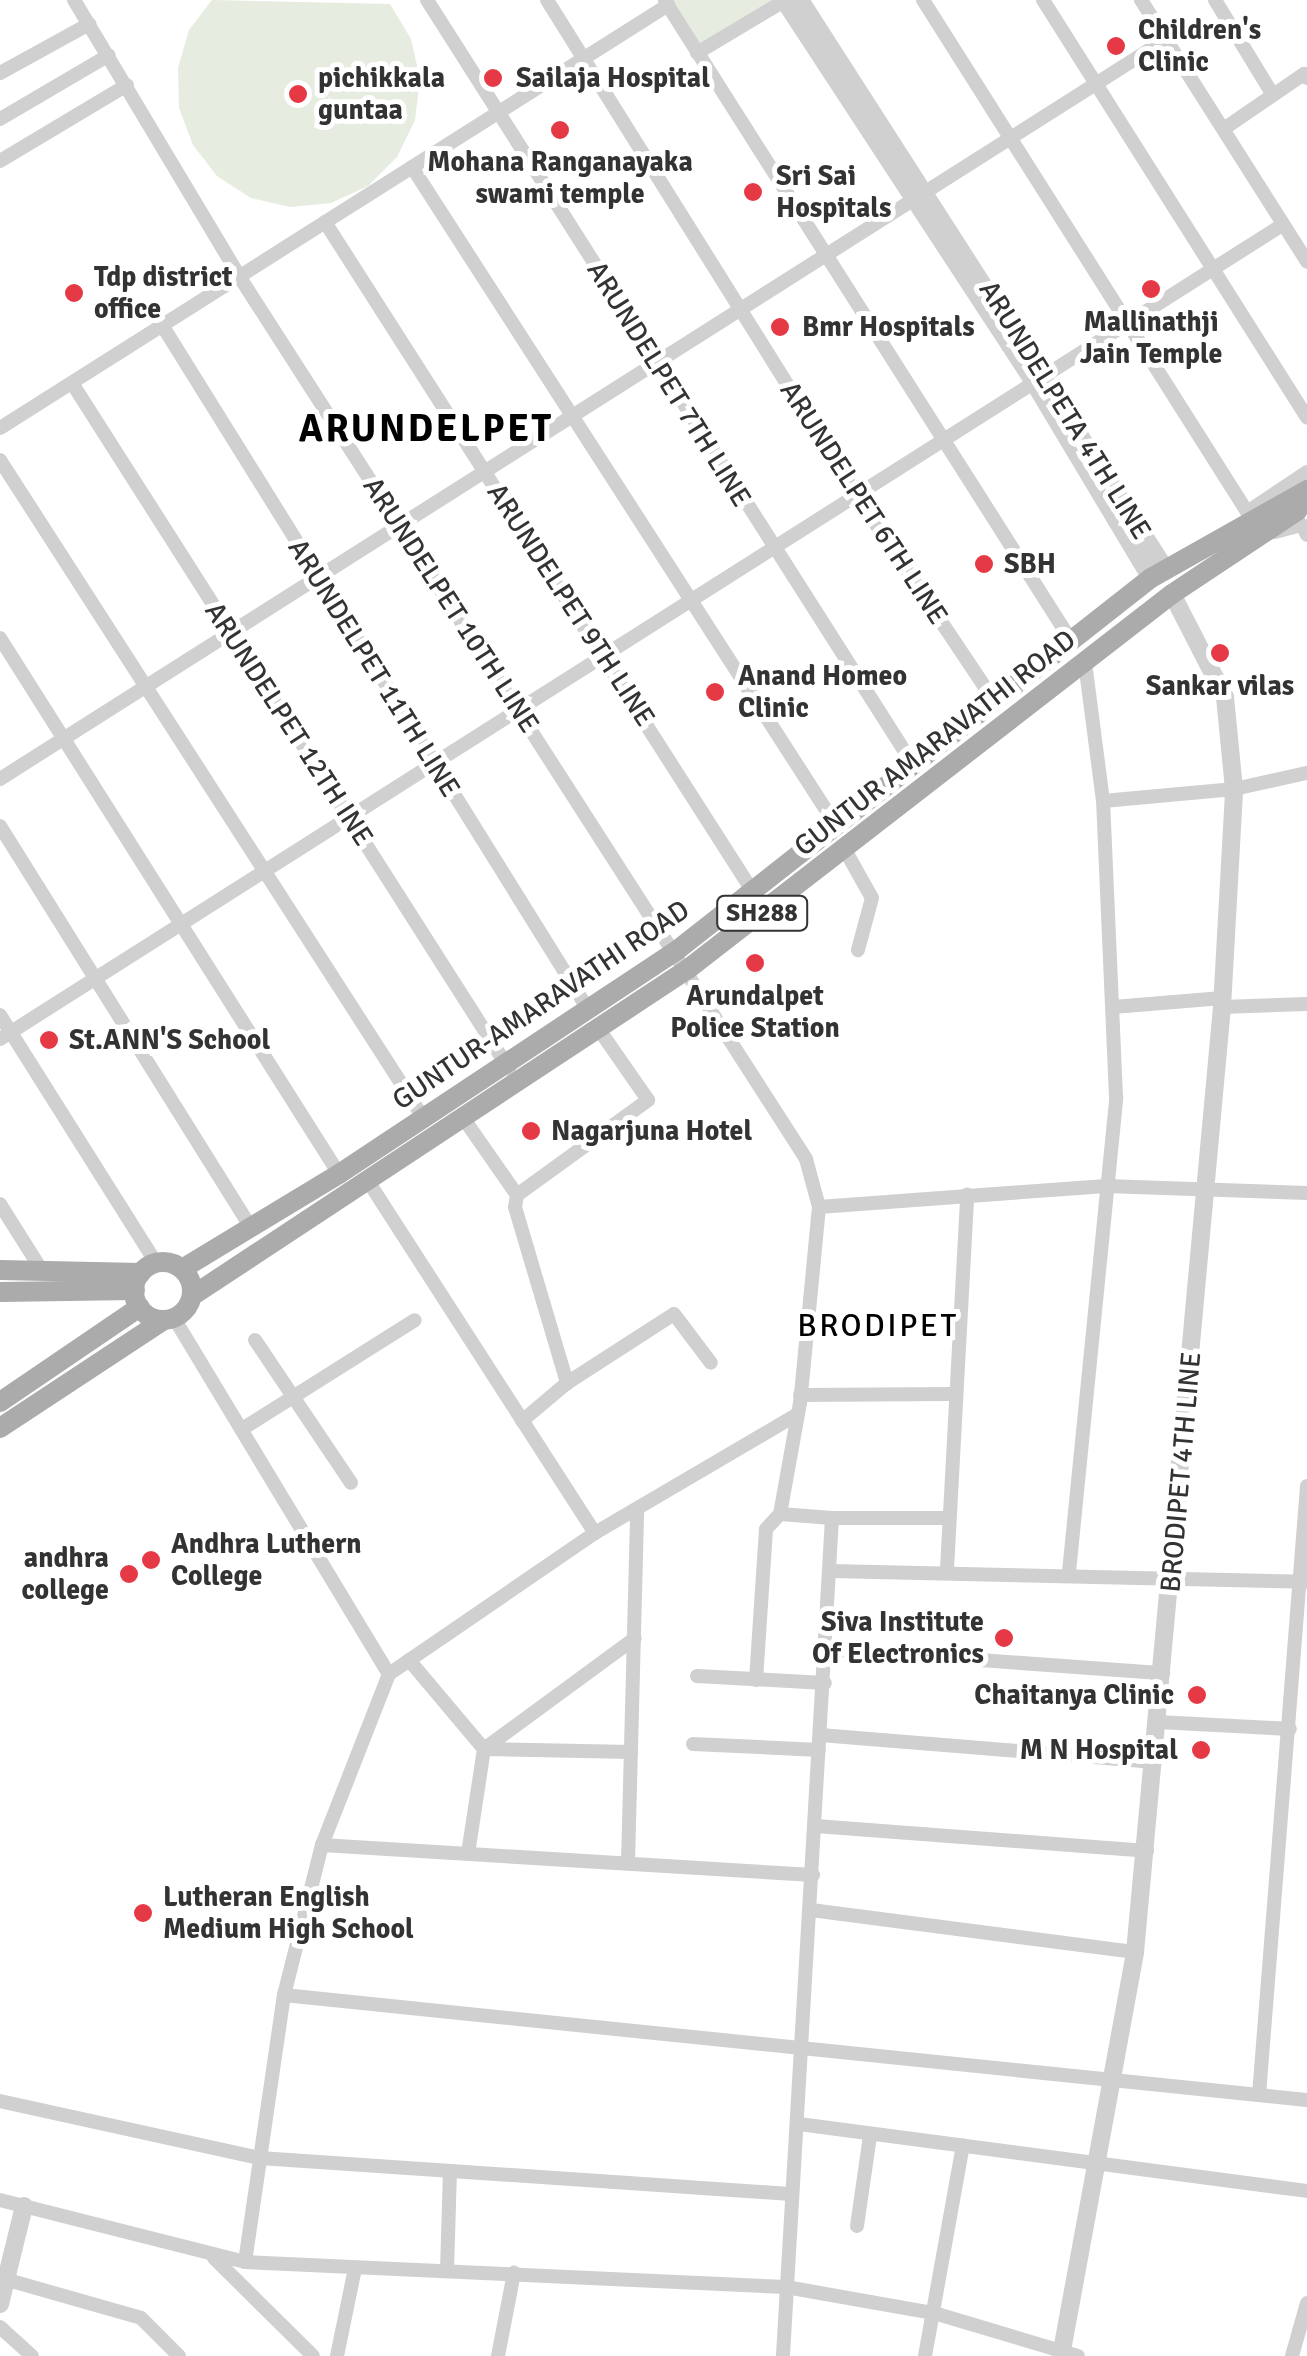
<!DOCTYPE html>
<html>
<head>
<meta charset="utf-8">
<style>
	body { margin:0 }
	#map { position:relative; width:1307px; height:2356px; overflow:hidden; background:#fff; font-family:Signika,sans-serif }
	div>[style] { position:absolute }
	.green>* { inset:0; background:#e6ecdf }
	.minor>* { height:14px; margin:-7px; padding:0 7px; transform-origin:7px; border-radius:7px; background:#d0d0d0 }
	.tertiary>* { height:18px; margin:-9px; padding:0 9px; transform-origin:9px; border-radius:9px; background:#d0d0d0 }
	.primary>* { height:20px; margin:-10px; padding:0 10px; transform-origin:10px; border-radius:10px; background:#ababab }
	.primary>.ring { margin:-10px; padding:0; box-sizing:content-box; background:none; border:20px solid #ababab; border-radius:50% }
	.dots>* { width:28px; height:28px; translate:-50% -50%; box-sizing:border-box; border:5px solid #fff; border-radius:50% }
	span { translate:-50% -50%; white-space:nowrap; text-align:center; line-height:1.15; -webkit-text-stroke:10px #fff; paint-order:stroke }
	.shield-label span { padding:2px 8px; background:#fff; border:2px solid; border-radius:8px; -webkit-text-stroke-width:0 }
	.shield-label { font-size:25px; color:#333; font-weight:700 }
	.poi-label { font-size:28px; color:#333; font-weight:700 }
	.left { translate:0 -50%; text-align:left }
	.right { translate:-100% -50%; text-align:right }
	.street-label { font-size:28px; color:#333 }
	.quarter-label { font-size:32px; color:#000; letter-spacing:2.5px }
	.district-label { font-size:38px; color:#000; font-weight:700; letter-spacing:2.5px }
</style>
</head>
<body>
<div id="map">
	<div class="green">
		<div style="clip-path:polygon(212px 0,390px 4px,411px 39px,420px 79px,415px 120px,397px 157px,368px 186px,331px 203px,290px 207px,251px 198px,217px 176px,193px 145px,179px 108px,178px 68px,189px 30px)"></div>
		<div style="clip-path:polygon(668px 0,778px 0,698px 48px)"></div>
	</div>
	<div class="minor">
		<div style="left:74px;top:0;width:322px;rotate:59.1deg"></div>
		<div style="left:239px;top:276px;width:1049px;rotate:57.29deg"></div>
		<div style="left:806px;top:1159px;width:50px;rotate:74.8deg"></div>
		<div style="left:819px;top:1207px;width:197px;rotate:95.5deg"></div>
		<div style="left:800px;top:1403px;width:113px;rotate:100.2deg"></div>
		<div style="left:780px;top:1514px;width:52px;rotate:4.4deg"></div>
		<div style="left:832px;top:1518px;width:839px;rotate:93.35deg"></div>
		<div style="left:427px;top:0;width:908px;rotate:57.55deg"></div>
		<div style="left:547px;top:0;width:585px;rotate:57.99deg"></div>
		<div style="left:857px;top:496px;width:244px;rotate:56.2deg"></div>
		<div style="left:923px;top:0;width:613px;rotate:57.66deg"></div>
		<div style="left:1043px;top:0;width:494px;rotate:57.7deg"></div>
		<div style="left:1141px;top:0;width:310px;rotate:57.6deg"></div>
		<div style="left:1215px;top:0;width:111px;rotate:58.6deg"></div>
		<div style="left:665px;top:1px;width:759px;rotate:57.59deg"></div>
		<div style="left:697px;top:53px;width:101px;rotate:-30.9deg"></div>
		<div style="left:0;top:73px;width:102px;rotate:-28.8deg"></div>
		<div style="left:0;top:119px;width:126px;rotate:-30.4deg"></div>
		<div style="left:1225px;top:128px;width:96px;rotate:-34.4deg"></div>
		<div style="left:1304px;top:74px;width:5px;rotate:53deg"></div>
		<div style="left:0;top:161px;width:148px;rotate:-30.9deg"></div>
		<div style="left:412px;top:167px;width:785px;rotate:57.22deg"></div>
		<div style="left:325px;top:222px;width:791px;rotate:57.43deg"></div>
		<div style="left:162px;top:325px;width:806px;rotate:58.09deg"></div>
		<div style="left:72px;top:383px;width:813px;rotate:57.5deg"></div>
		<div style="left:0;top:428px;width:791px;rotate:-32.34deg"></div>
		<div style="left:0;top:460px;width:784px;rotate:57.24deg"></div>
		<div style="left:1247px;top:512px;width:72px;rotate:-33.7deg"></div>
		<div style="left:1275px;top:532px;width:28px;rotate:-15deg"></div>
		<div style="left:1302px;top:525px;width:11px;rotate:63deg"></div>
		<div style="left:0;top:638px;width:634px;rotate:57.69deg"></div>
		<div style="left:0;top:779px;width:1380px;rotate:-32.39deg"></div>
		<div style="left:1103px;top:801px;width:132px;rotate:-5.2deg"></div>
		<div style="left:1234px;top:789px;width:75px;rotate:-12.4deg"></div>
		<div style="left:0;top:826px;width:473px;rotate:58deg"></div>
		<div style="left:844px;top:848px;width:57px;rotate:60.8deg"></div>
		<div style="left:872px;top:898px;width:54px;rotate:105.1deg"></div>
		<div style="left:1113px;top:1007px;width:110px;rotate:-4.7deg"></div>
		<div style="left:1222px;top:1007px;width:85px;rotate:-2deg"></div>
		<div style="left:0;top:1015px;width:293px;rotate:57.8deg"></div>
		<div style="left:0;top:1039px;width:1519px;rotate:-32.41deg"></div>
		<div style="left:464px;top:1119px;width:93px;rotate:55.1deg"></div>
		<div style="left:517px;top:1195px;width:12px;rotate:99deg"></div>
		<div style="left:515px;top:1207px;width:184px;rotate:73.5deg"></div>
		<div style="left:567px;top:1383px;width:127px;rotate:-32.8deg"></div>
		<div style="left:674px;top:1314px;width:61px;rotate:52.9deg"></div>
		<div style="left:368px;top:1181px;width:419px;rotate:57.2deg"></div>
		<div style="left:517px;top:1195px;width:162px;rotate:-35.9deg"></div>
		<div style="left:648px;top:1100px;width:88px;rotate:-124.8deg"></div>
		<div style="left:0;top:1204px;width:77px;rotate:57.8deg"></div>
		<div style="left:819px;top:1207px;width:288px;rotate:-4.2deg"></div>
		<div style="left:1106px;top:1186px;width:201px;rotate:2deg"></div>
		<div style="left:174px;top:1318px;width:416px;rotate:58.9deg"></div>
		<div style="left:255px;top:1340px;width:172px;rotate:56.1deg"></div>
		<div style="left:800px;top:1395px;width:153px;rotate:-0.4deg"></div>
		<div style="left:522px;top:1421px;width:59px;rotate:-40.2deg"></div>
		<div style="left:242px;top:1429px;width:204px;rotate:-32.2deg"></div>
		<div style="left:832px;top:1518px;width:115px"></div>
		<div style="left:947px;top:1569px;width:375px;rotate:-86.9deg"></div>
		<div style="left:831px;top:1571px;width:475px;rotate:1.3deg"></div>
		<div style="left:1069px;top:1572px;width:477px;rotate:-84.3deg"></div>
		<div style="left:1116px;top:1097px;width:296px;rotate:-92.5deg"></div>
		<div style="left:1103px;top:801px;width:140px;rotate:-97.4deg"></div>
		<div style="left:826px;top:1649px;width:338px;rotate:4.1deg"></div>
		<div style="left:409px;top:1660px;width:116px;rotate:49.9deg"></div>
		<div style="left:484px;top:1749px;width:105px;rotate:98.7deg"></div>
		<div style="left:697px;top:1676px;width:128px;rotate:3.1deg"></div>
		<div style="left:756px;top:1680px;width:151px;rotate:-86.2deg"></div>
		<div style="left:766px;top:1529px;width:21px;rotate:-47deg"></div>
		<div style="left:1158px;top:1722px;width:132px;rotate:3deg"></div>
		<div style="left:820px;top:1735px;width:336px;rotate:4.6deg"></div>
		<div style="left:693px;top:1744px;width:126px;rotate:2.7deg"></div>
		<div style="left:631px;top:1752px;width:147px;rotate:-178.8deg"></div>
		<div style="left:484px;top:1749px;width:187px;rotate:-36.3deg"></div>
		<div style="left:816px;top:1826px;width:332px;rotate:4.3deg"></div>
		<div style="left:322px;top:1845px;width:492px;rotate:3.5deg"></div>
		<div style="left:628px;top:1862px;width:352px;rotate:-88.5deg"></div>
		<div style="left:811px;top:1910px;width:327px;rotate:7.4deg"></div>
		<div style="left:284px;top:1995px;width:1028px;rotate:5.86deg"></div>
		<div style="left:1259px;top:2095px;width:611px;rotate:-85.49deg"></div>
		<div style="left:0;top:2101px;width:266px;rotate:12.4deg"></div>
		<div style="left:260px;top:2158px;width:532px;rotate:3.88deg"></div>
		<div style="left:799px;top:2124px;width:512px;rotate:7.51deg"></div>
		<div style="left:0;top:2200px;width:253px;rotate:14.2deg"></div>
		<div style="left:245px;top:2262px;width:542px;rotate:2.65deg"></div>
		<div style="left:786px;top:2287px;width:150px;rotate:10deg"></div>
		<div style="left:934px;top:2313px;width:150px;rotate:16.6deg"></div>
		<div style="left:857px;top:2226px;width:91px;rotate:-81.8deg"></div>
		<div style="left:214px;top:2258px;width:139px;rotate:44.7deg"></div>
		<div style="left:245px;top:2262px;width:270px;rotate:-81.7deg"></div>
		<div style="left:284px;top:1995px;width:155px;rotate:-75.8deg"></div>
		<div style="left:322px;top:1845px;width:184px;rotate:-68.6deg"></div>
		<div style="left:389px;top:1674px;width:250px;rotate:-34.4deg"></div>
		<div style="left:595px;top:1533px;width:235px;rotate:-30.4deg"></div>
		<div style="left:447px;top:2271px;width:100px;rotate:-88.3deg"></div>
		<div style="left:8px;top:2280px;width:138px;rotate:15.9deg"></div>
		<div style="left:141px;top:2318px;width:54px;rotate:45deg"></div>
		<div style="left:0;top:2327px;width:43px;rotate:42.2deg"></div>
		<div style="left:337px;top:2356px;width:90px;rotate:-78.4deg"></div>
		<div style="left:498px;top:2356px;width:85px;rotate:-79.1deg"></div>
		<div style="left:925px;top:2356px;width:214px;rotate:-79.8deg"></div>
		<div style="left:1292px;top:2356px;width:55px;rotate:-74.2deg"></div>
	</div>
	<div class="tertiary">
		<div style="left:784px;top:0;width:455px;rotate:56.8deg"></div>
		<div style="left:1033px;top:381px;width:230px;rotate:59.1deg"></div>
		<div style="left:800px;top:0;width:677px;rotate:57.3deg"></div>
		<div style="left:0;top:2304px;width:101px;rotate:-76.2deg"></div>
		<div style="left:1061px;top:2356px;width:411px;rotate:-79.6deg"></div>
		<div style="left:1135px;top:1952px;width:949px;rotate:-84.74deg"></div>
		<div style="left:1222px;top:1007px;width:218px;rotate:-86.8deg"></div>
		<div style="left:1234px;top:789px;width:92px;rotate:-95.6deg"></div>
		<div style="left:1225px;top:697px;width:116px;rotate:-117.2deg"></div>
	</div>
	<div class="primary">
		<div class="ring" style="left:134px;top:1262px;width:38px;height:38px"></div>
		<div style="left:182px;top:1269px;width:184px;rotate:-31.2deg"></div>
		<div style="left:339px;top:1174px;width:404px;rotate:-33.5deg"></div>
		<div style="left:676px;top:951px;width:604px;rotate:-38.14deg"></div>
		<div style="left:1151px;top:578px;width:179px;rotate:-29.4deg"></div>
		<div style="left:0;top:1270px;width:141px;rotate:1.2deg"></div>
		<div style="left:0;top:1292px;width:135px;rotate:-0.8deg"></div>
		<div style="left:192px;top:1296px;width:594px;rotate:-33.4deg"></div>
		<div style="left:688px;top:969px;width:612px;rotate:-37.77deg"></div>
		<div style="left:1172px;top:594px;width:150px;rotate:-33.6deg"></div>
		<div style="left:1297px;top:511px;width:18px;rotate:-56deg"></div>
		<div style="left:0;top:1402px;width:169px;rotate:-34.2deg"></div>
		<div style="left:0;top:1428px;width:196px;rotate:-33.4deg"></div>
	</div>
	<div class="dots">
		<div style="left:1116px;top:46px;background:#e63946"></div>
		<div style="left:493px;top:78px;background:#e63946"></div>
		<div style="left:298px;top:94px;background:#e63946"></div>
		<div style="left:560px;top:130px;background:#e63946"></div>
		<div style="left:753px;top:192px;background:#e63946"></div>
		<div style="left:1151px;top:289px;background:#e63946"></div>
		<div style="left:74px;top:293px;background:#e63946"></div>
		<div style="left:780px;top:327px;background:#e63946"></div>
		<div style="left:984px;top:564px;background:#e63946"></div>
		<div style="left:1220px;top:653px;background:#e63946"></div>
		<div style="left:715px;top:692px;background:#e63946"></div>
		<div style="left:755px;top:963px;background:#e63946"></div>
		<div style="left:49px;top:1040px;background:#e63946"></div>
		<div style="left:531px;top:1131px;background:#e63946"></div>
		<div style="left:151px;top:1560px;background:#e63946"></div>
		<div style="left:129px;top:1574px;background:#e63946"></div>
		<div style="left:1004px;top:1638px;background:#e63946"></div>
		<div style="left:1197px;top:1695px;background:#e63946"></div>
		<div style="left:1201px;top:1750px;background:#e63946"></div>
		<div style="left:143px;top:1913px;background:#e63946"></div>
	</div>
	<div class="shield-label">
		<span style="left:762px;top:913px">SH288</span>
	</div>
	<div class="poi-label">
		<span class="left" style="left:1138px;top:46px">Children's<br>Clinic</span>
		<span class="left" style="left:318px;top:94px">pichikkala<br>guntaa</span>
		<span class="left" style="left:516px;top:78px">Sailaja Hospital</span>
		<span style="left:560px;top:178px">Mohana Ranganayaka<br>swami temple</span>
		<span class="left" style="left:776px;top:192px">Sri Sai<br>Hospitals</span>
		<span class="left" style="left:94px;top:293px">Tdp district<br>office</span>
		<span style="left:1151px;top:338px">Mallinathji<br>Jain Temple</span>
		<span class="left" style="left:802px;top:327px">Bmr Hospitals</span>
		<span class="left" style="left:1004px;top:564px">SBH</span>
		<span class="left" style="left:738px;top:692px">Anand Homeo<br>Clinic</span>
		<span style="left:1220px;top:686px">Sankar vilas</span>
		<span style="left:755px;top:1012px">Arundalpet<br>Police Station</span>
		<span class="left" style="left:69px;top:1040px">St.ANN'S School</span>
		<span class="left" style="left:551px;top:1131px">Nagarjuna Hotel</span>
		<span class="left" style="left:171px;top:1560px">Andhra Luthern<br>College</span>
		<span class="right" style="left:109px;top:1574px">andhra<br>college</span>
		<span class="right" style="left:984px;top:1638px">Siva Institute<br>Of Electronics</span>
		<span class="right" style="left:1174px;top:1695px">Chaitanya Clinic</span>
		<span class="right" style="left:1178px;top:1750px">M N Hospital</span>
		<span class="left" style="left:163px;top:1913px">Lutheran English<br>Medium High School</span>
	</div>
	<div class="street-label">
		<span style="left:669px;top:384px;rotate:58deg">ARUNDELPET 7TH LINE</span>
		<span style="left:1065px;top:410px;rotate:58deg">ARUNDELPETA 4TH LINE</span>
		<span style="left:864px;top:503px;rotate:57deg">ARUNDELPET 6TH LINE</span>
		<span style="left:451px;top:605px;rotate:57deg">ARUNDELPET 10TH LINE</span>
		<span style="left:571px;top:605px;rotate:57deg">ARUNDELPET 9TH LINE</span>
		<span style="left:374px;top:668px;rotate:58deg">ARUNDELPET 11TH LINE</span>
		<span style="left:289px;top:724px;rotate:57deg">ARUNDELPET 12TH INE</span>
		<span style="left:935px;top:743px;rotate:-38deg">GUNTUR AMARAVATHI ROAD</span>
		<span style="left:541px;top:1005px;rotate:-34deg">GUNTUR-AMARAVATHI ROAD</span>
		<span style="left:1181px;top:1472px;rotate:-85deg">BRODIPET 4TH LINE</span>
	</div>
	<div class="quarter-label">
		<span style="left:878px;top:1326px">BRODIPET</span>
	</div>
	<div class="district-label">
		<span style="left:426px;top:429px">ARUNDELPET</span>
	</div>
</div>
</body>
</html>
